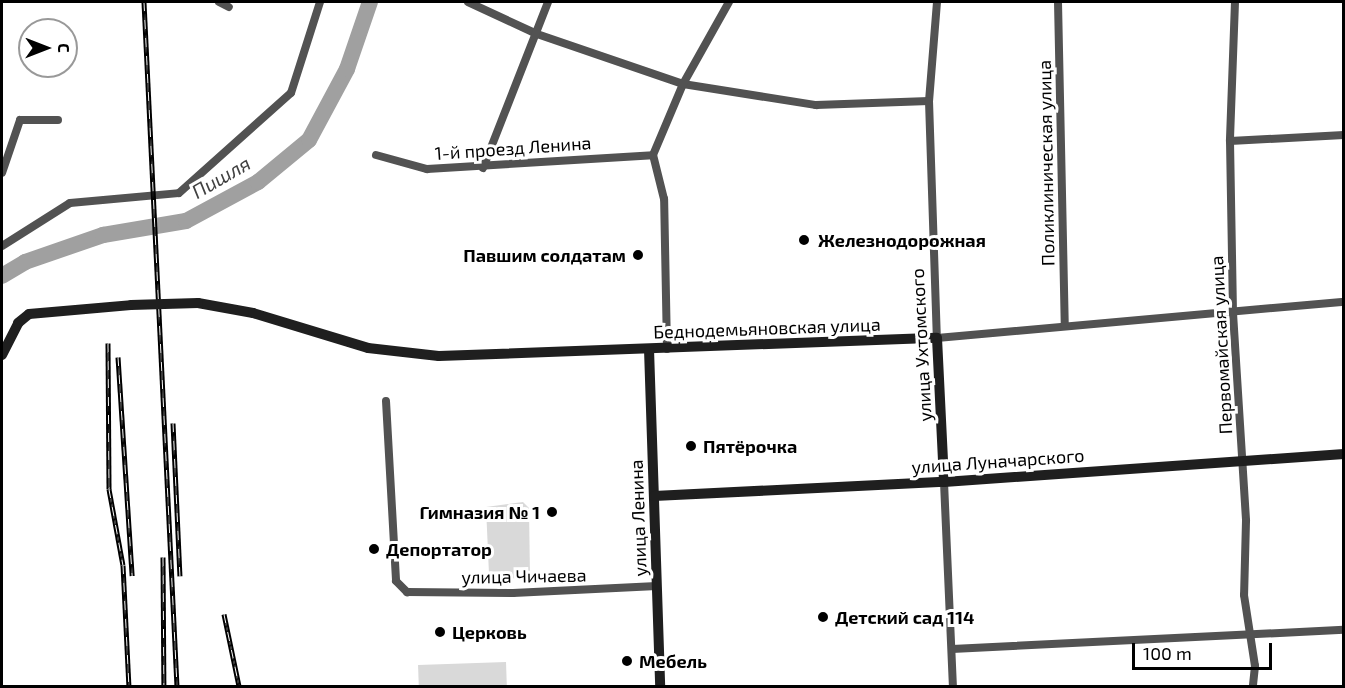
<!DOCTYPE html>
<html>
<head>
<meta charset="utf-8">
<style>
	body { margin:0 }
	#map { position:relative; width:1345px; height:688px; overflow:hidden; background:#fff; font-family:"Exo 2",sans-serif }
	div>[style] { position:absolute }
	.green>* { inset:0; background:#d9d9d9; transform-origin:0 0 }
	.river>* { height:16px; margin:-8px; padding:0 8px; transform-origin:8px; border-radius:8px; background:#a0a0a0 }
	.street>* { height:8px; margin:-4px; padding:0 4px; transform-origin:4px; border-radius:4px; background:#525252 }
	.secondary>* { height:10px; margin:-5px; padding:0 5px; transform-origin:5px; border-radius:5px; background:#1f1f1f }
	.rail>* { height:5px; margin-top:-2.5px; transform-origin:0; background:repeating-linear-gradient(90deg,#fff 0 9px,#000 0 18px); box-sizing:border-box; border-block:2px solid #000 }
	.secondary-bridge>* { height:10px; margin:-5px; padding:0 5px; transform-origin:5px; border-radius:5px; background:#1f1f1f }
	.dots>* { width:16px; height:16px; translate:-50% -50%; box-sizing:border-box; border:3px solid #fff; border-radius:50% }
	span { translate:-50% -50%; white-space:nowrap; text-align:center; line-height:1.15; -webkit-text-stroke:6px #fff; paint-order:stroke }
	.street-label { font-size:18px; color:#000 }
	.poi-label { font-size:18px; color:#000; font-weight:700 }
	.left { translate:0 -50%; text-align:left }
	.right { translate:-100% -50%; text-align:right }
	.water-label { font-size:20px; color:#414141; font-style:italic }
	.frame { position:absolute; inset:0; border:3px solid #000; pointer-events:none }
	.north { position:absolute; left:18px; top:18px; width:60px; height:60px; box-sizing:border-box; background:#fff; border:2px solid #999; border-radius:50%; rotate:90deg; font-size:16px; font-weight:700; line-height:24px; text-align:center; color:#000 }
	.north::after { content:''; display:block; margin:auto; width:21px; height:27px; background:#000; clip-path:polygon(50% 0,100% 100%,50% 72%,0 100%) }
	.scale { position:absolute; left:1132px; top:643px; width:140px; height:27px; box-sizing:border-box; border:3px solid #000; border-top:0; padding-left:8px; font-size:18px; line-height:21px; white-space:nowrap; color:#000; -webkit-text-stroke:4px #fff; paint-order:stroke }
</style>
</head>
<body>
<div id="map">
	<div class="green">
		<div style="clip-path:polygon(523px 502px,529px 508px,530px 577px,493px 580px,489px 574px,486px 507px)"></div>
		<div style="left:506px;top:662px;width:24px;height:88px;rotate:88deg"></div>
	</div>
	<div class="river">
		<div style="left:2px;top:276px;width:27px;rotate:-31deg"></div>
		<div style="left:25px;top:262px;width:83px;rotate:-19.1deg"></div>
		<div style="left:103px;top:235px;width:84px;rotate:-9.6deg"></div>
		<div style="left:186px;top:221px;width:82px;rotate:-28.4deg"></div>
		<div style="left:258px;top:182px;width:66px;rotate:-39.5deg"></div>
		<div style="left:309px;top:140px;width:81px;rotate:-61.8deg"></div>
		<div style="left:347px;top:69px;width:71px;rotate:-71.1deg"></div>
	</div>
	<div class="street">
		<div style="left:219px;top:2px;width:11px;rotate:27deg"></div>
		<div style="left:468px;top:2px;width:76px;rotate:24.9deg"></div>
		<div style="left:537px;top:34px;width:154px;rotate:18.9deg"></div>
		<div style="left:683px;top:84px;width:135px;rotate:9deg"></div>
		<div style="left:816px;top:105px;width:113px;rotate:-2deg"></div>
		<div style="left:937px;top:2px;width:99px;rotate:94.6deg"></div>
		<div style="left:929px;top:101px;width:237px;rotate:88.1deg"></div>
		<div style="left:937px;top:338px;width:409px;rotate:-5.1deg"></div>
		<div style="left:1058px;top:2px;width:322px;rotate:88.8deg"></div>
		<div style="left:1235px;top:2px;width:139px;rotate:92.1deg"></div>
		<div style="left:1230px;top:141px;width:172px;rotate:89deg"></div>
		<div style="left:1233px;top:313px;width:208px;rotate:86.4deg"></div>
		<div style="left:1246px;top:521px;width:74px;rotate:91.5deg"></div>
		<div style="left:1244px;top:595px;width:72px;rotate:81.2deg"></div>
		<div style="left:1255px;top:666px;width:20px;rotate:96deg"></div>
		<div style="left:1230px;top:141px;width:114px;rotate:-3deg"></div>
		<div style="left:376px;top:155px;width:53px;rotate:15.4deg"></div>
		<div style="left:427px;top:169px;width:226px;rotate:-3.5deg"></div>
		<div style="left:483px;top:168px;width:178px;rotate:-68.6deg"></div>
		<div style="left:2px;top:173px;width:56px;rotate:-71.2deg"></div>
		<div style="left:20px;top:120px;width:38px"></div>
		<div style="left:2px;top:246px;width:80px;rotate:-32.3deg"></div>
		<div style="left:70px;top:203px;width:109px;rotate:-5.2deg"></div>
		<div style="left:179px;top:193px;width:150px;rotate:-41.8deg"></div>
		<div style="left:291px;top:93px;width:96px;rotate:-72.3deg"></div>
		<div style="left:667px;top:349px;width:150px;rotate:-91.1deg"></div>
		<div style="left:664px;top:199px;width:45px;rotate:-104deg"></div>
		<div style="left:653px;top:155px;width:77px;rotate:-67.1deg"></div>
		<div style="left:683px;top:84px;width:94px;rotate:-60.7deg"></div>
		<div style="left:386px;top:401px;width:180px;rotate:86.8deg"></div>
		<div style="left:396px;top:581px;width:16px;rotate:45deg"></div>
		<div style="left:407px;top:592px;width:106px;rotate:0.5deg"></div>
		<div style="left:513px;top:593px;width:144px;rotate:-2.8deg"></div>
		<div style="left:944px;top:482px;width:204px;rotate:87.5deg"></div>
		<div style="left:952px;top:649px;width:392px;rotate:-2.8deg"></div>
	</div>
	<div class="secondary">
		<div style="left:198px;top:303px;width:56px;rotate:10.3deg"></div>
		<div style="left:253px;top:313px;width:120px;rotate:16.9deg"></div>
		<div style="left:368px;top:348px;width:71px;rotate:6.4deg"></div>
		<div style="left:439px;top:356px;width:498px;rotate:-2.1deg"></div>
		<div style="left:937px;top:338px;width:144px;rotate:87.2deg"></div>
		<div style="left:649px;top:349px;width:337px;rotate:88.1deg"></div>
		<div style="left:2px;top:355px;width:36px;rotate:-63deg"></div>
		<div style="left:18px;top:323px;width:14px;rotate:-39deg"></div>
		<div style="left:29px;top:314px;width:102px;rotate:-5deg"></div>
		<div style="left:654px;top:496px;width:290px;rotate:-2.8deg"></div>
		<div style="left:944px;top:482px;width:401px;rotate:-4deg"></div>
	</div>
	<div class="rail">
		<div style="left:144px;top:2px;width:685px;rotate:87.24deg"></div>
		<div style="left:108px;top:343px;width:146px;rotate:89.6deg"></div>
		<div style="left:109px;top:489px;width:77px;rotate:79.6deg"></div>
		<div style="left:123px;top:565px;width:121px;rotate:87.2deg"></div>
		<div style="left:118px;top:357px;width:219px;rotate:86.3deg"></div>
		<div style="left:173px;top:423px;width:153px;rotate:87.4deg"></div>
		<div style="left:163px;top:557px;width:129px;rotate:89.6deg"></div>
		<div style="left:224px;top:614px;width:74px;rotate:78.2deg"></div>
	</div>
	<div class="secondary-bridge">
		<div style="left:131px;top:305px;width:67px;rotate:-1.7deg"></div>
	</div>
	<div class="dots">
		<div style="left:804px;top:240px;background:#000"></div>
		<div style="left:638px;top:255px;background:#000"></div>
		<div style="left:691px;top:446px;background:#000"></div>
		<div style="left:552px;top:512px;background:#000"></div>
		<div style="left:374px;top:549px;background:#000"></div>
		<div style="left:823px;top:617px;background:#000"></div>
		<div style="left:440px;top:632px;background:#000"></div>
		<div style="left:627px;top:661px;background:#000"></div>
	</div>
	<div class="street-label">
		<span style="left:513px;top:148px;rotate:-4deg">1-й проезд Ленина</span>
		<span style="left:1046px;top:163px;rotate:-91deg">Поликлиническая улица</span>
		<span style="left:767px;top:328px;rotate:-2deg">Беднодемьяновская улица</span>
		<span style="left:921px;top:345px;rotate:-93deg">улица Ухтомского</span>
		<span style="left:1221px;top:345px;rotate:-93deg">Первомайская улица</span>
		<span style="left:998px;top:461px;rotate:-4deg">улица Луначарского</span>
		<span style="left:638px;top:518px;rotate:-92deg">улица Ленина</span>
		<span style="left:524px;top:576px;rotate:-1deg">улица Чичаева</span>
	</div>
	<div class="poi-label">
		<span class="left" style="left:818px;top:240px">Железнодорожная</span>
		<span class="right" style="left:626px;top:255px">Павшим солдатам</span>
		<span class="left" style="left:703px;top:446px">Пятёрочка</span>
		<span class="right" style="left:540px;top:512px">Гимназия № 1</span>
		<span class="left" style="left:386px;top:549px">Депортатор</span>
		<span class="left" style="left:835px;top:617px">Детский сад 114</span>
		<span class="left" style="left:452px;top:632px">Церковь</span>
		<span class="left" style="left:639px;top:661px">Мебель</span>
	</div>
	<div class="water-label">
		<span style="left:221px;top:177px;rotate:-30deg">Пишля</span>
	</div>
	<div class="frame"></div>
	<div class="north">С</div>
	<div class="scale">100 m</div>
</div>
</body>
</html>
